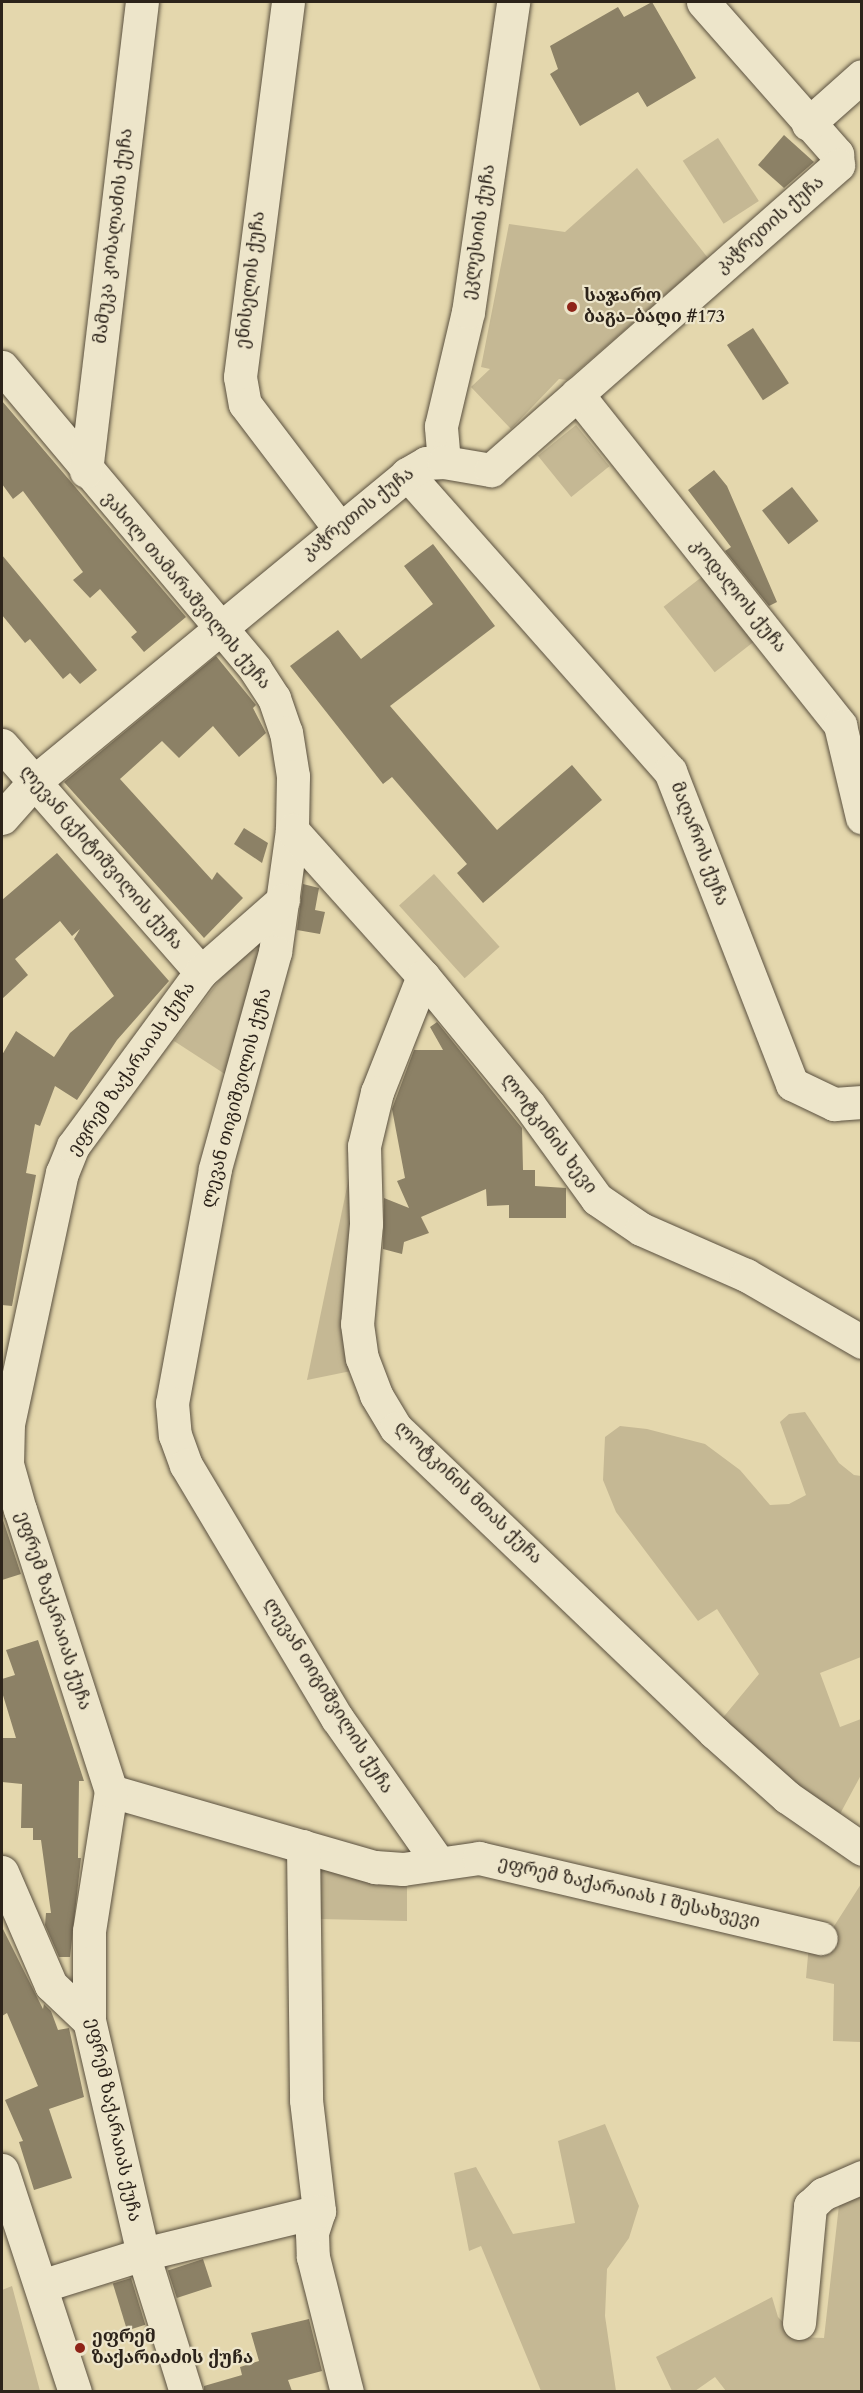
<!DOCTYPE html>
<html>
<head>
<meta charset="utf-8">
<style>
	body { margin:0 }
	#map { position:relative; width:863px; height:2393px; overflow:hidden; background:#e4d7ad; font-family:Cardo,"Noto Serif Georgian",serif }
	div>[style] { position:absolute }
	.green>* { inset:0; background:#c5b894; transform-origin:0 0 }
	.building>* { inset:0; background:#8c8166; transform-origin:0 0 }
	.roads { filter:drop-shadow(0 0 2px #5a503f) drop-shadow(0 0 2px #5a503f) }
	.minor>* { height:33px; margin:-16.5px; padding:0 16.5px; transform-origin:16.5px; border-radius:16.5px; background:#ede5ca }
	.dots>* { width:16px; height:16px; translate:-50% -50%; box-sizing:border-box; border:3px solid #ede5ca; border-radius:50% }
	span { translate:-50% -50%; white-space:nowrap; text-align:center; line-height:1.15; -webkit-text-stroke:4.5px #ede5ca; paint-order:stroke }
	.street-label { font-size:18px; color:#2c231a }
	.poi-label { font-size:18px; color:#2c231a; font-weight:700 }
	.left { translate:0 -50%; text-align:left }
	.frame { position:absolute; inset:0; border:3px solid #2c231a; pointer-events:none }
</style>
</head>
<body>
<div id="map">
	<div class="green">
		<div style="left:718px;top:138px;width:75px;height:42px;rotate:57deg"></div>
		<div style="clip-path:polygon(637px 168px,708px 258px,567px 380px,559px 379px,511px 429px,471px 387px,490px 369px,481px 367px,509px 224px,565px 232px)"></div>
		<div style="left:576px;top:425px;width:53px;height:49px;rotate:51deg"></div>
		<div style="left:703px;top:576px;width:83px;height:50px;rotate:52deg"></div>
		<div style="left:434px;top:874px;width:98px;height:47px;rotate:48deg"></div>
		<div style="clip-path:polygon(261px 949px,231px 1078px,174px 1041px,227px 970px,247px 951px)"></div>
		<div style="clip-path:polygon(359px 1129px,356px 1370px,307px 1380px)"></div>
		<div style="clip-path:polygon(805px 1412px,839px 1463px,854px 1475px,861px 1476px,861px 1657px,820px 1673px,840px 1727px,861px 1719px,861px 1775px,833px 1827px,716px 1726px,759px 1674px,717px 1609px,698px 1621px,616px 1512px,603px 1480px,605px 1437px,620px 1426px,647px 1429px,705px 1444px,740px 1470px,770px 1505px,789px 1504px,806px 1495px,780px 1422px,789px 1414px)"></div>
		<div style="clip-path:polygon(321px 1860px,407px 1878px,407px 1921px,320px 1919px)"></div>
		<div style="clip-path:polygon(861px 1884px,861px 2042px,833px 2041px,834px 1984px,806px 1978px,809px 1944px,822px 1945px)"></div>
		<div style="clip-path:polygon(605px 2124px,639px 2206px,629px 2238px,607px 2269px,605px 2316px,616px 2391px,541px 2391px,481px 2246px,469px 2251px,454px 2173px,476px 2167px,513px 2234px,575px 2223px,558px 2141px)"></div>
		<div style="clip-path:polygon(861px 2191px,861px 2391px,726px 2391px,715px 2377px,695px 2391px,672px 2391px,656px 2357px,772px 2297px,778px 2317px,797px 2337px,824px 2338px,839px 2205px)"></div>
		<div style="clip-path:polygon(12px 2286px,40px 2391px,2px 2391px,2px 2290px)"></div>
	</div>
	<div class="building">
		<div style="clip-path:polygon(652px 2px,696px 78px,647px 107px,638px 92px,580px 126px,550px 74px,558px 69px,550px 46px,618px 7px,624px 17px)"></div>
		<div style="clip-path:polygon(784px 135px,814px 162px,784px 188px,758px 165px)"></div>
		<div style="left:753px;top:328px;width:66px;height:31px;rotate:57deg"></div>
		<div style="clip-path:polygon(2px 401px,186px 617px,144px 652px,131px 637px,137px 632px,100px 589px,90px 598px,73px 580px,83px 572px,23px 491px,13px 499px,2px 484px)"></div>
		<div style="clip-path:polygon(714px 470px,727px 486px,777px 602px,769px 606px,725px 551px,731px 547px,688px 490px)"></div>
		<div style="left:792px;top:487px;width:43px;height:38px;rotate:52deg"></div>
		<div style="clip-path:polygon(433px 544px,495px 626px,390px 706px,497px 830px,572px 765px,602px 800px,483px 903px,457px 873px,467px 864px,392px 777px,383px 784px,290px 666px,338px 630px,361px 659px,433px 604px,404px 566px)"></div>
		<div style="clip-path:polygon(2px 555px,97px 670px,80px 684px,70px 673px,63px 679px,30px 639px,25px 643px,2px 615px)"></div>
		<div style="clip-path:polygon(216px 656px,256px 705px,253px 708px,266px 733px,239px 757px,213px 726px,179px 758px,162px 741px,120px 779px,212px 880px,217px 872px,243px 898px,204px 938px,64px 782px)"></div>
		<div style="clip-path:polygon(244px 828px,268px 843px,262px 863px,234px 844px)"></div>
		<div style="clip-path:polygon(57px 853px,169px 981px,117px 1040px,77px 1100px,55px 1086px,40px 1126px,35px 1124px,26px 1173px,36px 1175px,12px 1306px,2px 1305px,2px 1055px,16px 1031px,54px 1057px,70px 1033px,114px 996px,74px 939px,80px 929px,72px 936px,60px 921px,15px 959px,28px 975px,2px 999px,2px 900px)"></div>
		<div style="clip-path:polygon(303px 884px,319px 888px,315px 910px,325px 912px,320px 934px,297px 930px)"></div>
		<div style="clip-path:polygon(437px 1022px,522px 1128px,523px 1170px,535px 1170px,535px 1186px,566px 1188px,566px 1218px,509px 1218px,509px 1205px,487px 1206px,486px 1189px,421px 1217px,429px 1233px,404px 1242px,402px 1254px,383px 1249px,384px 1198px,409px 1208px,397px 1181px,405px 1178px,392px 1109px,414px 1050px,443px 1050px,430px 1027px)"></div>
		<div style="clip-path:polygon(2px 1517px,21px 1574px,2px 1580px)"></div>
		<div style="clip-path:polygon(38px 1640px,84px 1781px,79px 1781px,78px 1858px,81px 1858px,70px 1957px,59px 1957px,45px 1925px,46px 1913px,51px 1913px,41px 1840px,33px 1840px,33px 1828px,21px 1828px,22px 1784px,2px 1782px,2px 1738px,16px 1738px,2px 1692px,2px 1679px,15px 1675px,6px 1650px)"></div>
		<div style="clip-path:polygon(2px 1927px,43px 2009px,44px 2004px,51px 2011px,58px 2030px,69px 2028px,84px 2097px,49px 2109px,72px 2178px,34px 2190px,19px 2142px,23px 2141px,5px 2100px,38px 2086px,7px 2013px,2px 2016px)"></div>
		<div style="left:203px;top:2259px;width:29px;height:37px;rotate:72deg"></div>
		<div style="left:131px;top:2278px;width:49px;height:19px;rotate:73deg"></div>
		<div style="clip-path:polygon(309px 2319px,322px 2371px,288px 2380px,292px 2391px,204px 2391px,204px 2386px,242px 2375px,240px 2367px,259px 2361px,251px 2333px)"></div>
	</div>
	<div class="roads">
		<div class="minor">
			<div style="left:288px;top:2px;width:378px;rotate:97.3deg"></div>
			<div style="left:240px;top:377px;width:27px;rotate:80deg"></div>
			<div style="left:245px;top:404px;width:156px;rotate:52.8deg"></div>
			<div style="left:703px;top:2px;width:203px;rotate:48.6deg"></div>
			<div style="left:837px;top:154px;width:11px;rotate:85deg"></div>
			<div style="left:808px;top:124px;width:72px;rotate:-41.6deg"></div>
			<div style="left:2px;top:367px;width:394px;rotate:50deg"></div>
			<div style="left:255px;top:669px;width:35px;rotate:57deg"></div>
			<div style="left:274px;top:698px;width:36px;rotate:71deg"></div>
			<div style="left:286px;top:732px;width:45px;rotate:81deg"></div>
			<div style="left:293px;top:776px;width:54px;rotate:91.1deg"></div>
			<div style="left:292px;top:830px;width:123px;rotate:97.9deg"></div>
			<div style="left:275px;top:952px;width:225px;rotate:105.5deg"></div>
			<div style="left:215px;top:1169px;width:238px;rotate:100.4deg"></div>
			<div style="left:172px;top:1403px;width:32px;rotate:85deg"></div>
			<div style="left:175px;top:1435px;width:32px;rotate:70deg"></div>
			<div style="left:186px;top:1465px;width:295px;rotate:59.2deg"></div>
			<div style="left:337px;top:1718px;width:174px;rotate:55deg"></div>
			<div style="left:577px;top:394px;width:423px;rotate:51.5deg"></div>
			<div style="left:840px;top:725px;width:95px;rotate:76.6deg"></div>
			<div style="left:444px;top:462px;width:36px;rotate:-95deg"></div>
			<div style="left:441px;top:426px;width:117px;rotate:-76.7deg"></div>
			<div style="left:468px;top:312px;width:313px;rotate:-81.7deg"></div>
			<div style="left:86px;top:471px;width:472px;rotate:-83.2deg"></div>
			<div style="left:407px;top:474px;width:397px;rotate:48.5deg"></div>
			<div style="left:670px;top:771px;width:336px;rotate:68.7deg"></div>
			<div style="left:792px;top:1084px;width:47px;rotate:25.5deg"></div>
			<div style="left:834px;top:1104px;width:28px;rotate:-4deg"></div>
			<div style="left:2px;top:745px;width:302px;rotate:48.8deg"></div>
			<div style="left:2px;top:818px;width:48px;rotate:-48.4deg"></div>
			<div style="left:34px;top:782px;width:484px;rotate:-39.5deg"></div>
			<div style="left:407px;top:474px;width:22px;rotate:-30deg"></div>
			<div style="left:426px;top:463px;width:18px;rotate:-3deg"></div>
			<div style="left:444px;top:462px;width:48px;rotate:9.7deg"></div>
			<div style="left:491px;top:470px;width:462px;rotate:-41.3deg"></div>
			<div style="left:292px;top:830px;width:196px;rotate:48.1deg"></div>
			<div style="left:423px;top:976px;width:167px;rotate:50.6deg"></div>
			<div style="left:529px;top:1105px;width:116px;rotate:54.1deg"></div>
			<div style="left:597px;top:1199px;width:53px;rotate:34.3deg"></div>
			<div style="left:641px;top:1229px;width:115px;rotate:23.7deg"></div>
			<div style="left:746px;top:1275px;width:134px;rotate:30deg"></div>
			<div style="left:423px;top:976px;width:125px;rotate:111.6deg"></div>
			<div style="left:377px;top:1092px;width:56px;rotate:103.5deg"></div>
			<div style="left:364px;top:1146px;width:78px;rotate:88.5deg"></div>
			<div style="left:366px;top:1224px;width:100px;rotate:95.1deg"></div>
			<div style="left:357px;top:1324px;width:34px;rotate:82deg"></div>
			<div style="left:362px;top:1358px;width:40px;rotate:69deg"></div>
			<div style="left:376px;top:1395px;width:39px;rotate:59deg"></div>
			<div style="left:396px;top:1428px;width:440px;rotate:43.7deg"></div>
			<div style="left:714px;top:1732px;width:98px;rotate:41.7deg"></div>
			<div style="left:787px;top:1797px;width:91px;rotate:34.7deg"></div>
			<div style="left:111px;top:1791px;width:275px;rotate:16.1deg"></div>
			<div style="left:375px;top:1867px;width:28px;rotate:4deg"></div>
			<div style="left:403px;top:1869px;width:77px;rotate:-8.2deg"></div>
			<div style="left:479px;top:1858px;width:351px;rotate:13.2deg"></div>
			<div style="left:303px;top:1846px;width:254px;rotate:89.3deg"></div>
			<div style="left:306px;top:2100px;width:112px;rotate:83.3deg"></div>
			<div style="left:319px;top:2211px;width:23px;rotate:108deg"></div>
			<div style="left:312px;top:2233px;width:24px;rotate:88deg"></div>
			<div style="left:313px;top:2257px;width:139px;rotate:75.9deg"></div>
			<div style="left:2px;top:1872px;width:123px;rotate:66.6deg"></div>
			<div style="left:51px;top:1985px;width:52px;rotate:43.5deg"></div>
			<div style="left:2px;top:2170px;width:234px;rotate:71.8deg"></div>
			<div style="left:41px;top:2286px;width:107px;rotate:-17.4deg"></div>
			<div style="left:143px;top:2254px;width:181px;rotate:-13.7deg"></div>
			<div style="left:799px;top:2323px;width:118px;rotate:-84.6deg"></div>
			<div style="left:810px;top:2206px;width:18px;rotate:-43deg"></div>
			<div style="left:823px;top:2194px;width:43px;rotate:-23.6deg"></div>
			<div style="left:186px;top:2392px;width:145px;rotate:-107.3deg"></div>
			<div style="left:143px;top:2254px;width:239px;rotate:-103deg"></div>
			<div style="left:89px;top:2021px;width:90px;rotate:-90deg"></div>
			<div style="left:89px;top:1931px;width:142px;rotate:-81.1deg"></div>
			<div style="left:111px;top:1791px;width:295px;rotate:-107.9deg"></div>
			<div style="left:20px;top:1510px;width:48px;rotate:-105.8deg"></div>
			<div style="left:7px;top:1464px;width:40px;rotate:-88.6deg"></div>
			<div style="left:8px;top:1424px;width:257px;rotate:-77.9deg"></div>
			<div style="left:62px;top:1173px;width:29px;rotate:-68deg"></div>
			<div style="left:73px;top:1146px;width:216px;rotate:-53.7deg"></div>
			<div style="left:201px;top:972px;width:109px;rotate:-41.3deg"></div>
		</div>
	</div>
	<div class="dots">
		<div style="left:572px;top:307px;background:#8f2418"></div>
		<div style="left:80px;top:2348px;background:#8f2418"></div>
	</div>
	<div class="street-label">
		<span style="left:770px;top:225px;rotate:-41deg">კაჭრეთის ქუჩა</span>
		<span style="left:479px;top:232px;rotate:-81deg">ეკლესიის ქუჩა</span>
		<span style="left:114px;top:236px;rotate:-83deg">მამუკა კობალაძის ქუჩა</span>
		<span style="left:251px;top:280px;rotate:-83deg">ენისელის ქუჩა</span>
		<span style="left:358px;top:514px;rotate:-38deg">კაჭრეთის ქუჩა</span>
		<span style="left:186px;top:591px;rotate:50deg">ვასილ თამარაშვილის ქუჩა</span>
		<span style="left:738px;top:596px;rotate:51deg">კოდალოს ქუჩა</span>
		<span style="left:699px;top:844px;rotate:69deg">მაღაროს ქუჩა</span>
		<span style="left:101px;top:858px;rotate:49deg">ლევან ცქიტიშვილის ქუჩა</span>
		<span style="left:132px;top:1069px;rotate:-55deg">ეფრემ ზაქარაიას ქუჩა</span>
		<span style="left:237px;top:1098px;rotate:-75deg">ლევან თიგიშვილის ქუჩა</span>
		<span style="left:549px;top:1134px;rotate:53deg">ლოტკინის ხევი</span>
		<span style="left:468px;top:1493px;rotate:44deg">ლოტკინის მთას ქუჩა</span>
		<span style="left:53px;top:1611px;rotate:72deg">ეფრემ ზაქარაიას ქუჩა</span>
		<span style="left:328px;top:1696px;rotate:58deg">ლევან თიგიშვილის ქუჩა</span>
		<span style="left:629px;top:1893px;rotate:13deg">ეფრემ ზაქარაიას I შესახვევი</span>
		<span style="left:113px;top:2120px;rotate:78deg">ეფრემ ზაქარაიას ქუჩა</span>
	</div>
	<div class="poi-label">
		<span class="left" style="left:584px;top:307px">საჯარო<br>ბაგა-ბაღი #173</span>
		<span class="left" style="left:92px;top:2348px">ეფრემ<br>ზაქარიაძის ქუჩა</span>
	</div>
	<div class="frame"></div>
</div>
</body>
</html>
